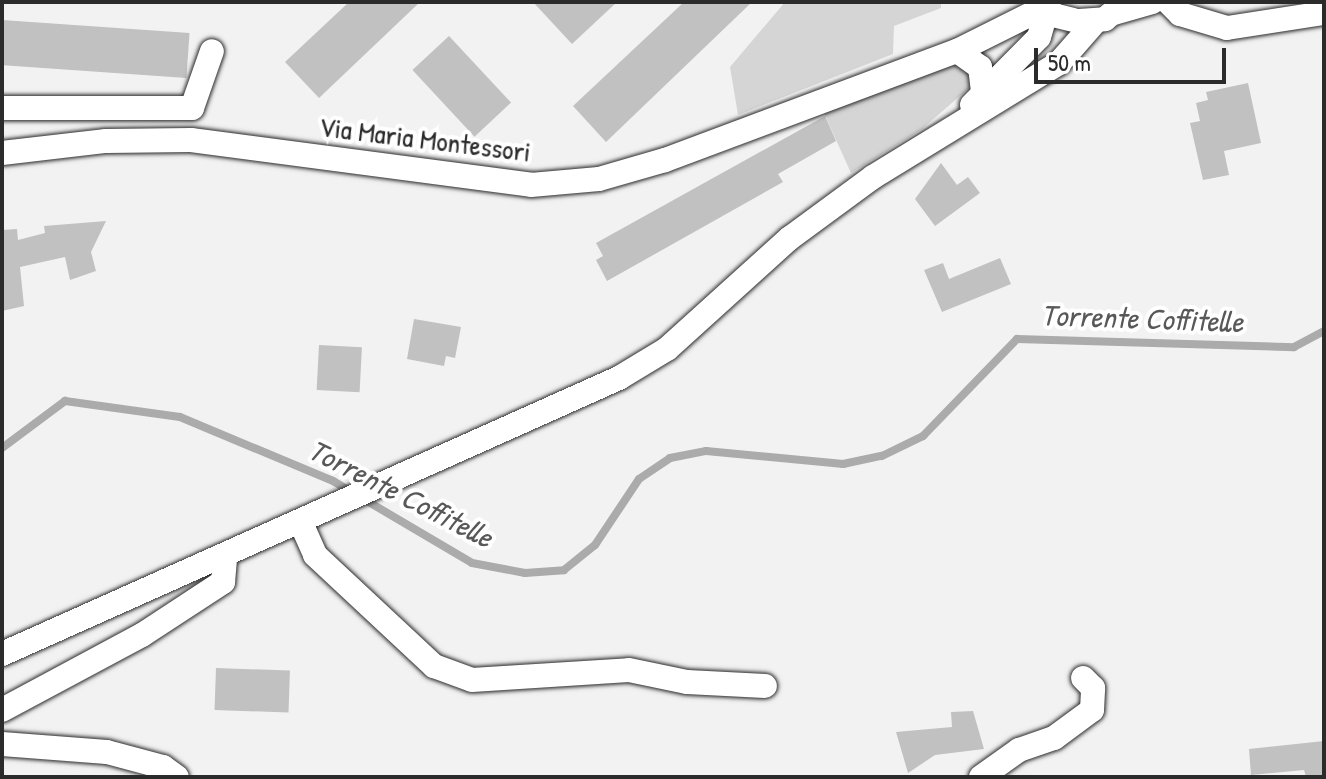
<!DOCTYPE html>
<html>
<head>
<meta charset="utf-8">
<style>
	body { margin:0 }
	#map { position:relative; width:1326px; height:779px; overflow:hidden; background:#f2f2f2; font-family:"Patrick Hand",sans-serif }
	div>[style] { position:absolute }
	.green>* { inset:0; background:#d5d5d5 }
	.stream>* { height:8px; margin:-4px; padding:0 4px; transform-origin:4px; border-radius:4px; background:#ababab }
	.building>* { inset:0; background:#c1c1c1; transform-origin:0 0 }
	.roads { filter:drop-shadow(0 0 2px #2b2b2b) drop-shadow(0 0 2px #2b2b2b) }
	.minor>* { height:24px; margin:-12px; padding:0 12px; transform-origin:12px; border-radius:12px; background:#fff }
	span { translate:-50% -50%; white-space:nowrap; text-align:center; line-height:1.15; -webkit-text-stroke:8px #fff; paint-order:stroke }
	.street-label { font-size:28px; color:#2b2b2b }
	.water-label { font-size:30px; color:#585858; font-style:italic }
	.frame { position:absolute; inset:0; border:4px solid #2b2b2b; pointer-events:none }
	.scale { position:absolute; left:1034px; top:48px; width:192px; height:36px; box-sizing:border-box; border:4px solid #2b2b2b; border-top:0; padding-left:10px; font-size:24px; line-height:28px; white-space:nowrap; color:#2b2b2b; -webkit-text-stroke:6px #fff; paint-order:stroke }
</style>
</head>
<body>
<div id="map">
	<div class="green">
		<div style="clip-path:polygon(785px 2px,941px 2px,941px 8px,894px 26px,893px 54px,738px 115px,730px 67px)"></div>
		<div style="clip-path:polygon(958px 63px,968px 67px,973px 79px,969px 88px,922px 129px,851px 173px,823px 111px)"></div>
	</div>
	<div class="stream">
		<div style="left:2px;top:448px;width:79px;rotate:-36.7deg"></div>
		<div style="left:65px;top:401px;width:116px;rotate:7.9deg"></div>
		<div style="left:180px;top:417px;width:166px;rotate:22.7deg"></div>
		<div style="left:333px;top:481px;width:161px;rotate:30.5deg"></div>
		<div style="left:472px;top:563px;width:54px;rotate:10.7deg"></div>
		<div style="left:525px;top:573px;width:39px;rotate:-4deg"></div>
		<div style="left:564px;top:570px;width:40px;rotate:-39deg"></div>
		<div style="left:595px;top:545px;width:79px;rotate:-56.3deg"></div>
		<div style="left:639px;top:479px;width:37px;rotate:-34deg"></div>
		<div style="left:670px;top:458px;width:37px;rotate:-11deg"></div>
		<div style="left:706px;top:451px;width:138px;rotate:5.4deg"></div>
		<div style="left:843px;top:464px;width:40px;rotate:-12deg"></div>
		<div style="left:882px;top:456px;width:46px;rotate:-26deg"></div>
		<div style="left:923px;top:436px;width:135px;rotate:-45.9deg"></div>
		<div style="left:1017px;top:339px;width:277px;rotate:1.7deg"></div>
		<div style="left:1294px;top:347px;width:34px;rotate:-28deg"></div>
	</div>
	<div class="building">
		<div style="clip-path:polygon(349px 2px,420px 2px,319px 98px,285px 62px)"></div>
		<div style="clip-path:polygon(533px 2px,617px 2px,572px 44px)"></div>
		<div style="clip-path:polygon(684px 2px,752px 2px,606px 142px,573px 106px)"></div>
		<div style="left:2px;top:20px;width:188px;height:45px;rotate:4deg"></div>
		<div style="left:449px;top:36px;width:91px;height:50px;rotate:47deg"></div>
		<div style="clip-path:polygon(1248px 83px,1261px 143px,1224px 151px,1229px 175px,1203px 180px,1190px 123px,1200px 121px,1196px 103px,1208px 100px,1206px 92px)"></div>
		<div style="clip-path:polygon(825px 116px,836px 141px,778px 174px,783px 182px,607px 281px,596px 260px,603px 256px,596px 243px)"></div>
		<div style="clip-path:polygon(941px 163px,957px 185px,968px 177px,980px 193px,935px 226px,915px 199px)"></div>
		<div style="clip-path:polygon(106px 221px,91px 252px,96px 271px,70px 280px,65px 257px,20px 267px,24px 306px,2px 311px,2px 230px,17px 229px,18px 240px,45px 233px,44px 226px)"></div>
		<div style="clip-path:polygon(1000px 258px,1011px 284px,942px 312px,924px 270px,943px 263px,949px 279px)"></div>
		<div style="clip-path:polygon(414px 319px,461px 327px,455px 358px,446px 356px,444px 366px,407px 359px)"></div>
		<div style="left:319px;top:345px;width:43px;height:45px;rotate:3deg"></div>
		<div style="left:216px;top:668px;width:74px;height:42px;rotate:2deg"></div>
		<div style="clip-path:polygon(973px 711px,984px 749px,935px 755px,908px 773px,896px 732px,952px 727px,951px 712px)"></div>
		<div style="clip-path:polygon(1324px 741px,1324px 777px,1306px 777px,1304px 770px,1251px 775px,1249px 749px)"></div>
	</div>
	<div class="roads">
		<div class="minor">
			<div style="left:1168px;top:2px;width:17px;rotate:45deg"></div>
			<div style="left:1180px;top:14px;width:49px;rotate:16.6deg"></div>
			<div style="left:1227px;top:28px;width:98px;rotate:-8.8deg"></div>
			<div style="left:1114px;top:13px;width:40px;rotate:-16deg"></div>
			<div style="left:1079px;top:21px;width:26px;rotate:-4deg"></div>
			<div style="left:1105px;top:19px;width:26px;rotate:-40deg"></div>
			<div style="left:957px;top:51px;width:28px;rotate:35deg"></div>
			<div style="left:980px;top:67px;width:26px;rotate:83deg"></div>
			<div style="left:972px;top:105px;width:95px;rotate:-45.4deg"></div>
			<div style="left:1039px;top:37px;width:36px;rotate:-74deg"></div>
			<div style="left:2px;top:108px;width:190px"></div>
			<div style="left:192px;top:108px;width:60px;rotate:-70.7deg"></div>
			<div style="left:2px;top:153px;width:105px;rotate:-6.6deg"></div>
			<div style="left:106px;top:141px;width:85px;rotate:-0.7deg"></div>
			<div style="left:191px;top:140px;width:343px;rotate:7.5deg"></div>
			<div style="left:531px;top:185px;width:68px;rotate:-5deg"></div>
			<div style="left:599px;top:179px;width:69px;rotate:-16.1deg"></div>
			<div style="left:665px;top:160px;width:312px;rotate:-20.5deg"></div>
			<div style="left:957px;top:51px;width:89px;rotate:-26.6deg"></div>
			<div style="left:1037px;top:11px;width:37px;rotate:14deg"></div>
			<div style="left:301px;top:523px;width:35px;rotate:66deg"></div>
			<div style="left:315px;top:555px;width:163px;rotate:43deg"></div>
			<div style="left:434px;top:666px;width:40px;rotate:20.2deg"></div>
			<div style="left:472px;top:680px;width:157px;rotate:-3.6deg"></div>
			<div style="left:629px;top:670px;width:59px;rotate:11.7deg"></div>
			<div style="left:687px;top:682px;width:78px;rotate:2.9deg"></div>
			<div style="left:2px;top:654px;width:676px;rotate:-24.1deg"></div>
			<div style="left:619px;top:378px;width:56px;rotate:-31.1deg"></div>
			<div style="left:667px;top:349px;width:166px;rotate:-42.1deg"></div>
			<div style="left:790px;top:238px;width:103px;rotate:-36.3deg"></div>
			<div style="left:873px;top:177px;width:218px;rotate:-31.5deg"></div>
			<div style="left:1059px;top:63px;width:55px;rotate:-48.7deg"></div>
			<div style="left:2px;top:710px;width:159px;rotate:-28.2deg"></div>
			<div style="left:142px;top:635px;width:97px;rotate:-33.2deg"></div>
			<div style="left:223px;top:582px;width:25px;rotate:-85deg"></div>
			<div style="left:2px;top:744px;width:105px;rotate:4.4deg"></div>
			<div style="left:107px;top:752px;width:58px;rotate:15deg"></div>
			<div style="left:163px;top:767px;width:17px;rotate:36deg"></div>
			<div style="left:981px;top:777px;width:47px;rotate:-35.4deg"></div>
			<div style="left:1019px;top:750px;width:37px;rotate:-19deg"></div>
			<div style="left:1054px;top:738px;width:47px;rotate:-36.4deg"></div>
			<div style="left:1092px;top:710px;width:22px;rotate:-87deg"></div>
			<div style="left:1093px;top:688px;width:14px;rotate:-135deg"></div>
		</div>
	</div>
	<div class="street-label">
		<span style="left:425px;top:139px;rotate:7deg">Via Maria Montessori</span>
	</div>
	<div class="water-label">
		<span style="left:1142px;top:318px;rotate:2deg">Torrente Coffitelle</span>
		<span style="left:401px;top:493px;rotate:27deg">Torrente Coffitelle</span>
	</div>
	<div class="frame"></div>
	<div class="scale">50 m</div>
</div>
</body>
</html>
